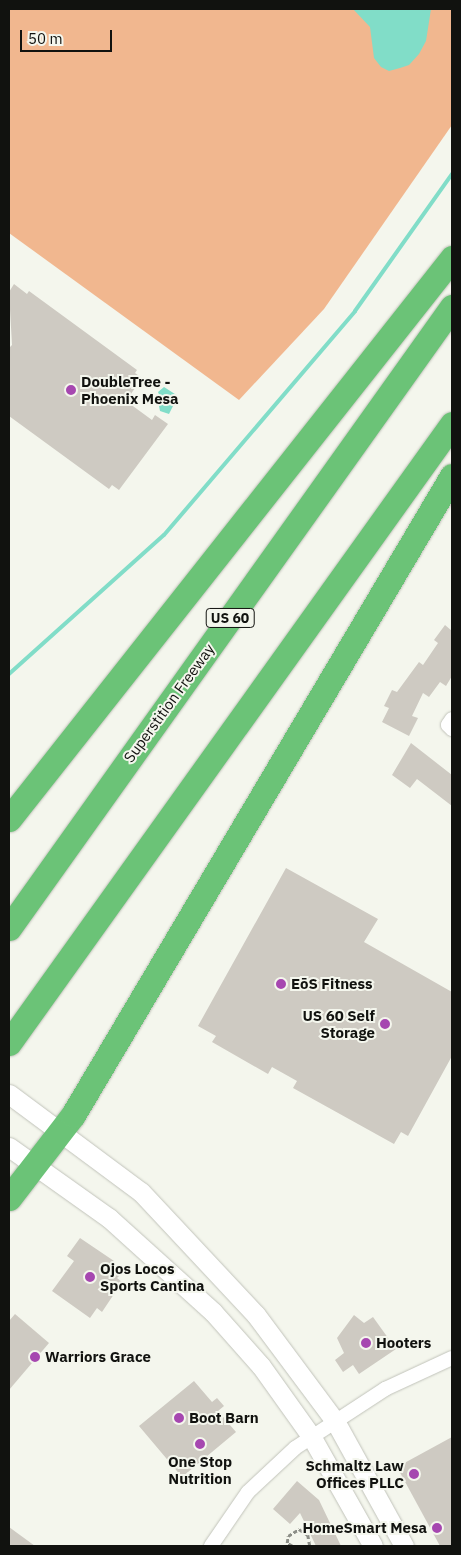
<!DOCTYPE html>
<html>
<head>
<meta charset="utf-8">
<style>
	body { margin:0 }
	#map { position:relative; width:461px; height:1555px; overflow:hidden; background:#f4f6ed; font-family:"IBM Plex Sans",sans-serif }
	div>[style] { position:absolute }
	.green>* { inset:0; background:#f1b78f }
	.water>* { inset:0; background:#81ddc8 }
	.stream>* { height:4px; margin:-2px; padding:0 2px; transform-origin:2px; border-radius:2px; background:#81ddc8 }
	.building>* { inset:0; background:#cecac2 }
	.path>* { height:2.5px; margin-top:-1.25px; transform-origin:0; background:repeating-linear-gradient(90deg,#8c8e87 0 4px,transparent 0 6.5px) }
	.roads { filter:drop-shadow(0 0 1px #c1c3ba) drop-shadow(0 0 1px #c1c3ba) }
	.minor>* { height:14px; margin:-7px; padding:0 7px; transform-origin:7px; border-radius:7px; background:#fff }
	.secondary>* { height:19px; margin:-9.5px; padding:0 9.5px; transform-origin:9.5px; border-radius:9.5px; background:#fff }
	.motorway>* { height:25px; margin:-12.5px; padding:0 12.5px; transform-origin:12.5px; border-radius:12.5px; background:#6bc377 }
	.dots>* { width:14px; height:14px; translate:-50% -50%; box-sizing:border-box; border:2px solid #f4f6ed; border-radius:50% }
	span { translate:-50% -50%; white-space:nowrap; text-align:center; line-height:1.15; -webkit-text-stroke:4px #f4f6ed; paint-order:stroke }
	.shield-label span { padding:1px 4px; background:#f4f6ed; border:1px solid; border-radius:4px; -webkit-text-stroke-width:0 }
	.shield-label { font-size:14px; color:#11120f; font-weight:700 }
	.poi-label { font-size:15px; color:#11120f; font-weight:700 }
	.left { translate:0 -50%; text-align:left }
	.right { translate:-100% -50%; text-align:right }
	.street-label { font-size:15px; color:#11120f }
	.frame { position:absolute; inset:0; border:10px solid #11120f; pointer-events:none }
	.scale { position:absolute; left:20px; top:30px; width:92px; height:22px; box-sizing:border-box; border:2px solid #11120f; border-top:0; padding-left:6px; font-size:15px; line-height:18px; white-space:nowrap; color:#11120f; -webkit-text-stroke:4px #f4f6ed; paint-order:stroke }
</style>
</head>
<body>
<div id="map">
	<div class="green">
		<div style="clip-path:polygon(9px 9px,452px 9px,452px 125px,324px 309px,239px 400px,9px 233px)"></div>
	</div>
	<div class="water">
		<div style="clip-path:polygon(353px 9px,431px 9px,426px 41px,419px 54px,409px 65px,400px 68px,389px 71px,381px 67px,374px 58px,370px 27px)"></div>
		<div style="clip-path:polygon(164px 387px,178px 396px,169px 414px,160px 411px,159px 406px,162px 402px,158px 392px)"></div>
	</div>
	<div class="stream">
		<div style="left:9px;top:674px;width:208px;rotate:-41.9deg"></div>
		<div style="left:164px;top:535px;width:294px;rotate:-49.5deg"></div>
		<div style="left:355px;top:311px;width:168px;rotate:-54.7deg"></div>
	</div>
	<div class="building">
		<div style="clip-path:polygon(14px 284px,27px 294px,29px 291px,137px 370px,135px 373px,142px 378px,126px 401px,152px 420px,155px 415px,168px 424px,119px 490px,112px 485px,109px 489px,9px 416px,9px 348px,12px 345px,9px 292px)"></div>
		<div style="clip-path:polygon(445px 625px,452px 631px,452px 676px,446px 686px,440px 682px,429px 697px,423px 693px,412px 716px,418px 718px,409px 736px,382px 722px,389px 708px,384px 706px,392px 690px,397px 692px,419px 662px,423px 665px,438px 643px,434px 640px)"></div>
		<div style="clip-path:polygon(411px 743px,452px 775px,452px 806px,417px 779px,410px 788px,392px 775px)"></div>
		<div style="clip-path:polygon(286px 868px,378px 919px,364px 942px,452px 992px,452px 1056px,408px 1136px,401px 1132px,394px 1144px,293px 1088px,297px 1081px,272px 1067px,268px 1074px,212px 1042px,216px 1036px,198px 1026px)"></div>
		<div style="clip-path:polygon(80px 1238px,114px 1261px,109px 1267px,120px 1275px,117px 1278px,122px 1282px,102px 1312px,97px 1308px,90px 1318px,52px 1291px,74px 1261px,67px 1256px)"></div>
		<div style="clip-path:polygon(15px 1314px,49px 1343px,9px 1390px,9px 1321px)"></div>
		<div style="clip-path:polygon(354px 1315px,364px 1323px,373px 1317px,396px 1349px,359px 1374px,353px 1365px,343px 1372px,335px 1360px,344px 1353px,337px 1338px)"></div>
		<div style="clip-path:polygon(194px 1381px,212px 1402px,217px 1398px,224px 1406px,218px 1411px,236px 1432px,182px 1477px,139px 1426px)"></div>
		<div style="clip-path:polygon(452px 1437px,452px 1546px,440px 1546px,397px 1467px)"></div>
		<div style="clip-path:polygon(297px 1481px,319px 1500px,341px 1546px,316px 1546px,300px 1513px,290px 1524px,273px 1509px)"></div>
		<div style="clip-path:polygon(9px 1527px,35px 1546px,9px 1546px)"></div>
	</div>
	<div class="path">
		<div style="left:292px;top:1546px;width:6px;rotate:-149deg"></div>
		<div style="left:287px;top:1543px;width:7px;rotate:-82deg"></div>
		<div style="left:288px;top:1536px;width:13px;rotate:-32deg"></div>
		<div style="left:299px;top:1529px;width:11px;rotate:34deg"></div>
		<div style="left:308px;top:1535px;width:11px;rotate:80deg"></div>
		<div style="left:298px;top:1546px;width:11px"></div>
	</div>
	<div class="roads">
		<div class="minor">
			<div style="left:452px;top:719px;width:7px;rotate:124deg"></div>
			<div style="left:448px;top:725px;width:6px;rotate:45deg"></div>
			<div style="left:211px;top:1546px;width:65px;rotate:-55.6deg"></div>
			<div style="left:248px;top:1492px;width:64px;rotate:-43.1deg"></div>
			<div style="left:295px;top:1448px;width:108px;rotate:-33.2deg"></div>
			<div style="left:385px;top:1389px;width:74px;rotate:-24.8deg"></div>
		</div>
		<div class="secondary">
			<div style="left:9px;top:1094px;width:164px;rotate:36.6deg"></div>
			<div style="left:141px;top:1192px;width:168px;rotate:46.9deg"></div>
			<div style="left:256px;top:1315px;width:132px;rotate:53.3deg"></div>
			<div style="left:335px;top:1421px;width:143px;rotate:61.1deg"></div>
			<div style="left:9px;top:1147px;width:123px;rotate:35.4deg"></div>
			<div style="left:109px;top:1218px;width:140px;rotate:42.1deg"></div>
			<div style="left:213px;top:1312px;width:72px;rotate:48.4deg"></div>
			<div style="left:261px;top:1366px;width:86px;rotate:54.5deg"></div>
			<div style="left:311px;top:1436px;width:126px;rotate:60.6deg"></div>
		</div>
		<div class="motorway">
			<div style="left:9px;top:819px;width:715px;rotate:-51.7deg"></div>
			<div style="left:9px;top:928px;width:763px;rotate:-54.5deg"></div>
			<div style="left:9px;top:1043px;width:761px;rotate:-54.41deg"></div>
			<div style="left:9px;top:1198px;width:105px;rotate:-52.4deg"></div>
			<div style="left:73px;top:1115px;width:743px;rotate:-59.33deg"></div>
		</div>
	</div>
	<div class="dots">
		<div style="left:71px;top:390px;background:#a647b0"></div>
		<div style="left:281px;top:984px;background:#a647b0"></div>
		<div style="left:385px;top:1024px;background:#a647b0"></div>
		<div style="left:90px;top:1277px;background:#a647b0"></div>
		<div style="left:366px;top:1343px;background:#a647b0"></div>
		<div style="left:35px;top:1357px;background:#a647b0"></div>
		<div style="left:179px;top:1418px;background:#a647b0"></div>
		<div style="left:200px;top:1444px;background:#a647b0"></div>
		<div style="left:414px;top:1474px;background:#a647b0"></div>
		<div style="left:437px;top:1528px;background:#a647b0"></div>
	</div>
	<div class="shield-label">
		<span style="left:230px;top:618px">US 60</span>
	</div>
	<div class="poi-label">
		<span class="left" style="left:81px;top:390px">DoubleTree -<br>Phoenix Mesa</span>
		<span class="left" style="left:291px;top:984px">EōS Fitness</span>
		<span class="right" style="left:375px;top:1024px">US 60 Self<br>Storage</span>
		<span class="left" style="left:100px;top:1277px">Ojos Locos<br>Sports Cantina</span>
		<span class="left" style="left:376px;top:1343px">Hooters</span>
		<span class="left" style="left:45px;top:1357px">Warriors Grace</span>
		<span class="left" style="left:189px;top:1418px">Boot Barn</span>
		<span style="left:200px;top:1470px">One Stop<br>Nutrition</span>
		<span class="right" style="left:404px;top:1474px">Schmaltz Law<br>Offices PLLC</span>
		<span class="right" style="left:427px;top:1528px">HomeSmart Mesa</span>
	</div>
	<div class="street-label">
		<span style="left:169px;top:703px;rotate:-54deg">Superstition Freeway</span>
	</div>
	<div class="frame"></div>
	<div class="scale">50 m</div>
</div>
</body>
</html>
